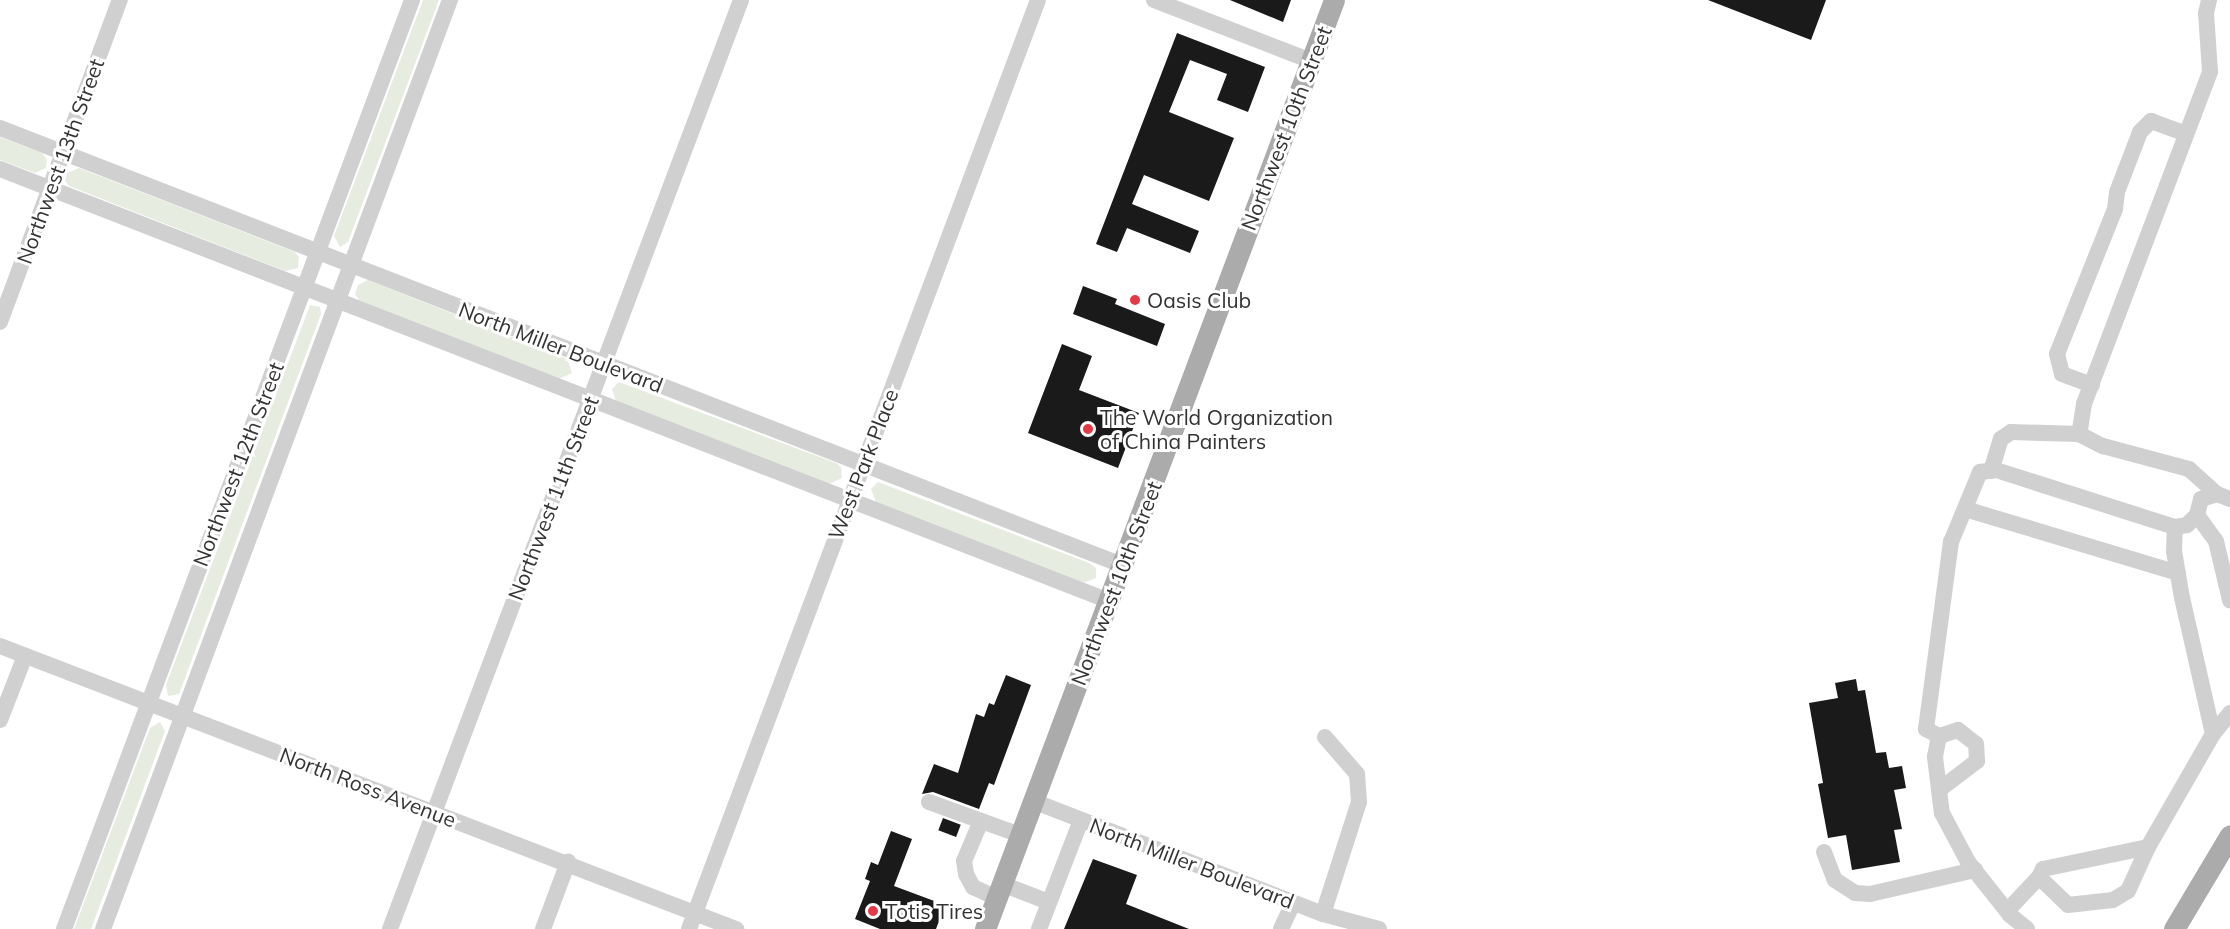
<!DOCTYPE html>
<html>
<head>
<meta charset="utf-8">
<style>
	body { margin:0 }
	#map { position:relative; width:2230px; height:929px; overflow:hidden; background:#fff; font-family:Mulish,sans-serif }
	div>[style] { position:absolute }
	.green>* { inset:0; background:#e6ecdf }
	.building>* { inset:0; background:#1a1a1a; transform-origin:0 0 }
	.minor>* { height:16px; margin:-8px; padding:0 8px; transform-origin:8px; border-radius:8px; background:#d0d0d0 }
	.major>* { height:21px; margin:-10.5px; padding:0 10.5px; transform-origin:10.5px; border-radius:10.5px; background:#ababab }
	.dots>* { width:16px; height:16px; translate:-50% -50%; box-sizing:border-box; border:3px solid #fff; border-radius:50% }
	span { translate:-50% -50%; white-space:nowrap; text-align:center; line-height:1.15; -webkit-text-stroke:6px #fff; paint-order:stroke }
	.street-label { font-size:21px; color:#333 }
	.poi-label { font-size:21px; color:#333 }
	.left { translate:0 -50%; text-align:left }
</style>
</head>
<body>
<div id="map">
	<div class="green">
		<div style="clip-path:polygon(423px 0,439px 0,348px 242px,340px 247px,334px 236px)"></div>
		<div style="clip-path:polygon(0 137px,42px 153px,47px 160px,46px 168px,35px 173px,0 160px)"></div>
		<div style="clip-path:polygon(79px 168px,295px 252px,299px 257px,298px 268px,285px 271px,69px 186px,65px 181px,67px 173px)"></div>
		<div style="clip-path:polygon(368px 280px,567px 359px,572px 373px,559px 379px,359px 300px,355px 294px,358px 285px)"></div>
		<div style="clip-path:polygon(310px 305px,320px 307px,321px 314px,179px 694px,168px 696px,166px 685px)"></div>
		<div style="clip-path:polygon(619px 382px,836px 463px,841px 467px,842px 478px,829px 484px,616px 401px,612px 389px)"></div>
		<div style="clip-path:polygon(878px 482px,1089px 563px,1096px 568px,1096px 578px,1083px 583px,876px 502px,871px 489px)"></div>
		<div style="clip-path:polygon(160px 722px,165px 731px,91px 929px,74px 929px,150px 728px)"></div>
	</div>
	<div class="building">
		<div style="clip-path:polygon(1230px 0,1291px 0,1283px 22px)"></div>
		<div style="clip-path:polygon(1708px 0,1826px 0,1811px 40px)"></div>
		<div style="clip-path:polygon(1177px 33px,1265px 67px,1248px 112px,1217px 100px,1227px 74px,1190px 60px,1169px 112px,1234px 138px,1209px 201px,1144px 175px,1132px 204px,1199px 231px,1190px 253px,1127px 228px,1117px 252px,1096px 244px)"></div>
		<div style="clip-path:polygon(1083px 286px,1117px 299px,1115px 304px,1165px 324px,1157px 346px,1073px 314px)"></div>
		<div style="clip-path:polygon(1062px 344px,1092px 356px,1079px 390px,1139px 413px,1118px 468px,1028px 433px)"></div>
		<div style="clip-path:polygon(1006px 675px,1031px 685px,994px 785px,989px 783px,979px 809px,933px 792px,922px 794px,934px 764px,958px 773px,976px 714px,984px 717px,989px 703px,994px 705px)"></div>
		<div style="clip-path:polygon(1856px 679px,1858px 691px,1865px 690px,1876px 753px,1886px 752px,1889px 768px,1902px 766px,1906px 788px,1894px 790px,1902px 829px,1894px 830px,1900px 862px,1852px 870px,1846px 835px,1828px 838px,1818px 784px,1823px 783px,1809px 703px,1838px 698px,1835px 683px)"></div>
		<div style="left:943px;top:818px;width:19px;height:13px;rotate:21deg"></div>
		<div style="clip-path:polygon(891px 831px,912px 839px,894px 886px,945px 905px,936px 929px,880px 929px,855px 919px,870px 881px,865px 879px,871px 862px,878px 865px)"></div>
		<div style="clip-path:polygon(1093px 859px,1137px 875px,1126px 904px,1189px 929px,1064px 929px)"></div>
	</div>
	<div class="minor">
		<div style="left:1154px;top:0;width:168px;rotate:21.2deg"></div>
		<div style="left:2209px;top:0;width:13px;rotate:103deg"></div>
		<div style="left:2206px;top:13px;width:59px;rotate:86.1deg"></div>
		<div style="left:2210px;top:72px;width:355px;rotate:110.8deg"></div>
		<div style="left:2084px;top:404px;width:30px;rotate:99deg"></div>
		<div style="left:2079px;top:434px;width:27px;rotate:27deg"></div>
		<div style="left:2103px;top:446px;width:89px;rotate:15deg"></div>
		<div style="left:2189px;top:469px;width:38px;rotate:42deg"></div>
		<div style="left:0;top:128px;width:1204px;rotate:21.28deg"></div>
		<div style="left:0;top:169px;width:1190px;rotate:21.28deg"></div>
		<div style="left:0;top:322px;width:344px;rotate:-69.6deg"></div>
		<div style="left:2092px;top:385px;width:32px;rotate:-160deg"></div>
		<div style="left:2062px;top:374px;width:21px;rotate:-104deg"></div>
		<div style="left:2057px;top:354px;width:156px;rotate:-68.2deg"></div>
		<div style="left:2115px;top:209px;width:17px;rotate:-83deg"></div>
		<div style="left:2117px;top:192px;width:64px;rotate:-69deg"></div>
		<div style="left:2140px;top:132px;width:16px;rotate:-45deg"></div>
		<div style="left:2151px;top:121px;width:37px;rotate:20deg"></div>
		<div style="left:1991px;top:471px;width:34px;rotate:-73deg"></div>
		<div style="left:2001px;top:439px;width:12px;rotate:-35deg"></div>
		<div style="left:2011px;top:432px;width:68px;rotate:1.7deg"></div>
		<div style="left:1965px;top:509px;width:222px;rotate:16.7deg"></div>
		<div style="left:2197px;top:515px;width:32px;rotate:54deg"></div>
		<div style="left:2216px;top:541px;width:61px;rotate:76.7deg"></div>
		<div style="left:0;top:646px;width:789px;rotate:21.03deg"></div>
		<div style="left:0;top:720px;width:69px;rotate:-68.7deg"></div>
		<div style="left:2213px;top:734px;width:27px;rotate:-51deg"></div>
		<div style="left:1939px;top:736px;width:15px;rotate:-152deg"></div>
		<div style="left:1926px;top:729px;width:189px;rotate:-82.4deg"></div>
		<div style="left:1951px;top:542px;width:76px;rotate:-67.5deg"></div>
		<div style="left:1980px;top:472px;width:16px;rotate:-7deg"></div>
		<div style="left:1996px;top:470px;width:188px;rotate:17.7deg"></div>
		<div style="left:2175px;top:527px;width:12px;rotate:-9deg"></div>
		<div style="left:2187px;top:525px;width:14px;rotate:-45deg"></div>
		<div style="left:2197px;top:515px;width:16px;rotate:-76deg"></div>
		<div style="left:2201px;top:499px;width:17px;rotate:-17deg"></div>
		<div style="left:2217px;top:494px;width:14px;rotate:21deg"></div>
		<div style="left:1939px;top:790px;width:48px;rotate:-37.3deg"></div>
		<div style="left:1977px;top:761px;width:17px;rotate:-93deg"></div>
		<div style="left:1976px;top:744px;width:23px;rotate:-142deg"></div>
		<div style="left:1958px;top:730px;width:20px;rotate:162deg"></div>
		<div style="left:1939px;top:736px;width:21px;rotate:101deg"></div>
		<div style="left:1935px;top:757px;width:33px;rotate:83deg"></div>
		<div style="left:1939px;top:790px;width:23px;rotate:83deg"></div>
		<div style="left:1942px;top:813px;width:55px;rotate:62deg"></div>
		<div style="left:1968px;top:862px;width:68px;rotate:51.6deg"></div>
		<div style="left:2010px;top:915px;width:22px;rotate:39deg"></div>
		<div style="left:1033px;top:801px;width:311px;rotate:21.3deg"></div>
		<div style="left:1323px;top:914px;width:58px;rotate:15deg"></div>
		<div style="left:929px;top:802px;width:97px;rotate:19.9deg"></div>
		<div style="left:981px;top:821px;width:43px;rotate:113deg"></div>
		<div style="left:964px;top:861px;width:13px;rotate:81deg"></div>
		<div style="left:966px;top:874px;width:15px;rotate:62deg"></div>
		<div style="left:973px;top:887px;width:26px;rotate:25deg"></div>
		<div style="left:1824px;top:852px;width:30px;rotate:69deg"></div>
		<div style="left:1835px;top:880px;width:24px;rotate:33deg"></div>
		<div style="left:1855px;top:893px;width:15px;rotate:4deg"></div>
		<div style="left:1870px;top:894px;width:108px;rotate:-12.9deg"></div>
		<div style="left:2039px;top:877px;width:9px;rotate:-63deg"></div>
		<div style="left:2043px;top:869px;width:107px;rotate:-11.8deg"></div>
		<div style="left:1002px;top:884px;width:50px;rotate:21deg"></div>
		<div style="left:2007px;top:911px;width:47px;rotate:-46.7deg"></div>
		<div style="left:2039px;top:877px;width:40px;rotate:44deg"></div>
		<div style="left:2068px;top:905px;width:45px;rotate:-6.3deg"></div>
		<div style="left:2113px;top:900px;width:17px;rotate:-31deg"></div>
		<div style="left:2128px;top:891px;width:48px;rotate:-65.6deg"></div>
		<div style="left:2148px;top:847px;width:130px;rotate:-60.1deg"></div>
		<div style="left:2213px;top:734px;width:139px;rotate:-102.8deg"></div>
		<div style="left:2182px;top:598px;width:48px;rotate:-99.7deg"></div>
		<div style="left:2174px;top:551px;width:24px;rotate:-88deg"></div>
		<div style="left:1323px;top:914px;width:118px;rotate:-72.2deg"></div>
		<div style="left:1359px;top:802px;width:28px;rotate:-94deg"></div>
		<div style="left:1357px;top:774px;width:49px;rotate:-130.9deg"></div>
		<div style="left:64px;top:929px;width:992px;rotate:-69.46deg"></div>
		<div style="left:103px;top:929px;width:992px;rotate:-69.52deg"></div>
		<div style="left:390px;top:929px;width:993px;rotate:-69.3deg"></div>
		<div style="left:543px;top:929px;width:72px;rotate:-69.5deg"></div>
		<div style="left:689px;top:929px;width:992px;rotate:-69.41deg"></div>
		<div style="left:1039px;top:929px;width:117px;rotate:-68.9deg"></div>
		<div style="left:1281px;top:929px;width:29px;rotate:-65deg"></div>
	</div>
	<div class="major">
		<div style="left:985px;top:929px;width:992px;rotate:-69.41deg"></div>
		<div style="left:2174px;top:929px;width:109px;rotate:-59.2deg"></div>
	</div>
	<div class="dots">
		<div style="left:1135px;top:300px;background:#e63946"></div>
		<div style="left:1088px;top:429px;background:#e63946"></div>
		<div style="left:873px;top:911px;background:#e63946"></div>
	</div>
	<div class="street-label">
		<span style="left:1286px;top:128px;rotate:-69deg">Northwest 10th Street</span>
		<span style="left:60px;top:161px;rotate:-70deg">Northwest 13th Street</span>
		<span style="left:561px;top:347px;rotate:21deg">North Miller Boulevard</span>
		<span style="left:238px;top:464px;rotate:-69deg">Northwest 12th Street</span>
		<span style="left:863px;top:464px;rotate:-69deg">West Park Place</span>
		<span style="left:553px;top:498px;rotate:-69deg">Northwest 11th Street</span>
		<span style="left:1116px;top:583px;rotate:-69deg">Northwest 10th Street</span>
		<span style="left:368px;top:787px;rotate:21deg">North Ross Avenue</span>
		<span style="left:1192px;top:863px;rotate:21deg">North Miller Boulevard</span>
	</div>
	<div class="poi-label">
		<span class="left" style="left:1147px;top:300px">Oasis Club</span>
		<span class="left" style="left:1100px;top:429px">The World Organization<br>of China Painters</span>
		<span class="left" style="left:885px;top:911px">Totis Tires</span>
	</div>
</div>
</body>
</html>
